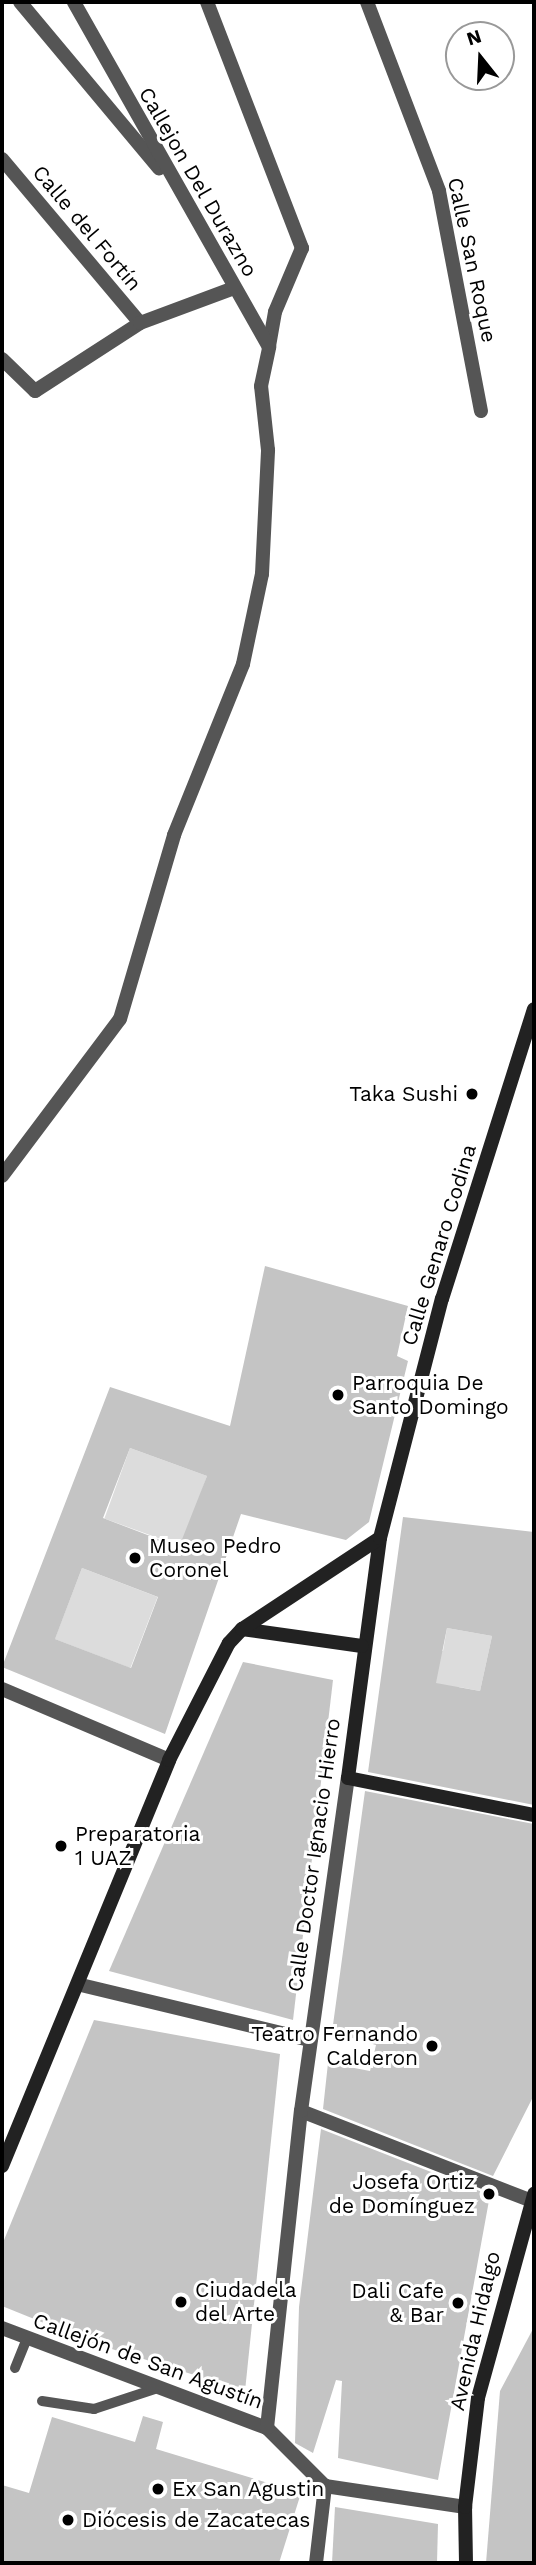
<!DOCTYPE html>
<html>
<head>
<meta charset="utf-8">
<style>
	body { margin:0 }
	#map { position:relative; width:536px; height:2565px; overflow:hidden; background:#fff; font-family:"Work Sans",sans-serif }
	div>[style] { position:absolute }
	.green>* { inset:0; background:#dcdcdc; transform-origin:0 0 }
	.building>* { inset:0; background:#c4c4c4 }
	.lane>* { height:10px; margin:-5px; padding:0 5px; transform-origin:5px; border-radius:5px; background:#555 }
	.street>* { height:14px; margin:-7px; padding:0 7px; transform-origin:7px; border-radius:7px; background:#555 }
	.secondary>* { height:14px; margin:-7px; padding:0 7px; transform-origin:7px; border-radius:7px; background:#222 }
	.dots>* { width:19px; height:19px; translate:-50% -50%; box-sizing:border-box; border:4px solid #fff; border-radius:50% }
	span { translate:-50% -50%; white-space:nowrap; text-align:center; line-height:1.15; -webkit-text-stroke:6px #fff; paint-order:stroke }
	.street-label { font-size:21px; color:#000 }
	.poi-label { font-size:21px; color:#000 }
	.right { translate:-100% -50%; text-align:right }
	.left { translate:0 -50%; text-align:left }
	.frame { position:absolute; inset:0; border:4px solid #000; pointer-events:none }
	.north { position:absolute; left:445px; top:21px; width:70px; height:70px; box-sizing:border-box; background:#fff; border:2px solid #999; border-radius:50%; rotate:342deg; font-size:19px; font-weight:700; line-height:28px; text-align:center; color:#000 }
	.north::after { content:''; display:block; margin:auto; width:24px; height:32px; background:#000; clip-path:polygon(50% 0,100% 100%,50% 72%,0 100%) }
</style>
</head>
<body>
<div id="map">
	<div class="green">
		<div style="left:130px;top:1448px;width:82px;height:75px;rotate:20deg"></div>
		<div style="left:82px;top:1568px;width:81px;height:76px;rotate:21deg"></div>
		<div style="clip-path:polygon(447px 1628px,492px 1636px,480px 1691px,459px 1687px,457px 1699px,428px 1694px,421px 1647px,443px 1651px)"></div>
	</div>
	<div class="building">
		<div style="clip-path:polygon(evenodd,265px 1266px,408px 1306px,397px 1356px,408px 1361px,369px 1522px,346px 1540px,241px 1514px,165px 1734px,2px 1667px,110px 1387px,230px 1426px,265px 1266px,130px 1448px,207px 1476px,179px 1547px,103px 1518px,130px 1448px,265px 1266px,82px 1568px,158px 1597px,131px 1668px,55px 1639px,82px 1568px)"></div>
		<div style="clip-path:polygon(evenodd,403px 1517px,534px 1532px,534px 1805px,368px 1772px,403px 1517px,447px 1628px,492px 1636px,480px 1691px,436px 1683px,447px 1628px)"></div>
		<div style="clip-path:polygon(243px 1662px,333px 1680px,293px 2020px,109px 1971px)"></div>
		<div style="clip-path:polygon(365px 1791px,534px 1824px,534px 2095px,493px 2176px,323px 2109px,328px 2063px,370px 2071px,376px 2045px,332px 2032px)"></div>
		<div style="clip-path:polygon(94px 2020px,280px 2054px,245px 2391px,96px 2344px,2px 2306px,2px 2245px)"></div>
		<div style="clip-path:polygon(321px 2129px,490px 2195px,438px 2480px,338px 2458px,342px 2381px,336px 2380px,313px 2453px,295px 2443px,299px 2307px)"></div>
		<div style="clip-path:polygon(534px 2327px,534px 2563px,486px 2563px,500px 2391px)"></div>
		<div style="clip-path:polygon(143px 2416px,163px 2422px,156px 2449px,301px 2493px,279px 2563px,2px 2563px,2px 2485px,29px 2493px,52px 2417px,135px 2442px)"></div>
		<div style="clip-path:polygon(335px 2507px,438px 2524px,437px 2563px,332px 2563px)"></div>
	</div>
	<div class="lane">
		<div style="left:15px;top:2368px;width:32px;rotate:-68deg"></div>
		<div style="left:42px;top:2401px;width:53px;rotate:8.7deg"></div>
		<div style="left:94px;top:2409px;width:64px;rotate:-18.2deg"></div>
	</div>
	<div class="street">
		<div style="left:20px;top:2px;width:217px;rotate:50.1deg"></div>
		<div style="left:207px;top:2px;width:264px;rotate:68.9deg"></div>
		<div style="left:302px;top:248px;width:69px;rotate:112.9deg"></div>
		<div style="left:275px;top:312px;width:36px;rotate:100deg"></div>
		<div style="left:367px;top:2px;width:202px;rotate:69.1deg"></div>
		<div style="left:439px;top:191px;width:224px;rotate:79.2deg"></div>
		<div style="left:2px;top:159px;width:214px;rotate:49.9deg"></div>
		<div style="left:2px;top:359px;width:46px;rotate:44.1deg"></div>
		<div style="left:35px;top:391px;width:125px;rotate:-32.9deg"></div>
		<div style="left:140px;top:323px;width:100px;rotate:-20.4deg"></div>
		<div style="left:2px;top:1176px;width:196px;rotate:-53.1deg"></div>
		<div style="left:120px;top:1019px;width:192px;rotate:-73.6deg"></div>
		<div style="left:174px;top:835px;width:184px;rotate:-68deg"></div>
		<div style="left:243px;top:664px;width:92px;rotate:-78.1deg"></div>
		<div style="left:262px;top:574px;width:124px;rotate:-87.2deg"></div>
		<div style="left:268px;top:450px;width:64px;rotate:-96.2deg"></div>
		<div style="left:261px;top:386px;width:40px;rotate:-78deg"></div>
		<div style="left:269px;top:347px;width:396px;rotate:-119.5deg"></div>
		<div style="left:2px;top:1689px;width:181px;rotate:23deg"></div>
		<div style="left:81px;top:1985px;width:236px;rotate:13.5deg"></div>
		<div style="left:301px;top:2111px;width:248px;rotate:21.3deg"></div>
		<div style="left:2px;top:2328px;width:283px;rotate:20.7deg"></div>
		<div style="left:267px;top:2428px;width:82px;rotate:45deg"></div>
		<div style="left:325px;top:2486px;width:142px;rotate:8.5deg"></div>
		<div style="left:267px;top:2428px;width:319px;rotate:-83.9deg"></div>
		<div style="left:301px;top:2111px;width:336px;rotate:-82deg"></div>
		<div style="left:316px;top:2563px;width:78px;rotate:-83.3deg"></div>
	</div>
	<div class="secondary">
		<div style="left:380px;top:1538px;width:242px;rotate:97.6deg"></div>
		<div style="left:348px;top:1778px;width:190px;rotate:11.3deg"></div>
		<div style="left:242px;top:1629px;width:121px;rotate:8.1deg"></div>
		<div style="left:2px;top:2166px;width:439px;rotate:-67.6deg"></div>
		<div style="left:169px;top:1760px;width:131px;rotate:-62.9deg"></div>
		<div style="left:229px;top:1643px;width:19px;rotate:-47deg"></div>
		<div style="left:242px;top:1629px;width:165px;rotate:-33.4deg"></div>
		<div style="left:380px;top:1538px;width:247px;rotate:-75.5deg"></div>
		<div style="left:442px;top:1299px;width:304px;rotate:-72.4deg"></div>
		<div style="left:466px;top:2563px;width:56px;rotate:-91deg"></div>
		<div style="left:465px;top:2507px;width:110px;rotate:-83.2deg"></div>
		<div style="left:478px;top:2398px;width:212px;rotate:-74.6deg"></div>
	</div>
	<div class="dots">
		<div style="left:472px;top:1094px;background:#000"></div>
		<div style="left:338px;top:1395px;background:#000"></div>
		<div style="left:135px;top:1558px;background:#000"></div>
		<div style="left:61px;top:1846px;background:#000"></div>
		<div style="left:432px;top:2046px;background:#000"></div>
		<div style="left:489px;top:2194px;background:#000"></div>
		<div style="left:181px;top:2302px;background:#000"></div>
		<div style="left:458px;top:2303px;background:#000"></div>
		<div style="left:158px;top:2489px;background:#000"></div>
		<div style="left:68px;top:2520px;background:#000"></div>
	</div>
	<div class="street-label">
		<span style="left:198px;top:182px;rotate:60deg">Callejon Del Durazno</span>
		<span style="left:87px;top:228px;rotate:50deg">Calle del Fortín</span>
		<span style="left:472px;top:260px;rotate:78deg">Calle San Roque</span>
		<span style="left:439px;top:1245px;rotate:-73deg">Calle Genaro Codina</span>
		<span style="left:314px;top:1855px;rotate:-82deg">Calle Doctor Ignacio Hierro</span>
		<span style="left:475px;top:2331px;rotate:-77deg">Avenida Hidalgo</span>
		<span style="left:148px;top:2361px;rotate:20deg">Callejón de San Agustín</span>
	</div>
	<div class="poi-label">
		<span class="right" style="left:458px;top:1094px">Taka Sushi</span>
		<span class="left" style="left:352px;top:1395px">Parroquia De<br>Santo Domingo</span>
		<span class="left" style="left:149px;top:1558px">Museo Pedro<br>Coronel</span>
		<span class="left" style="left:75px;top:1846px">Preparatoria<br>1 UAZ</span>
		<span class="right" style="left:418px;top:2046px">Teatro Fernando<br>Calderon</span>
		<span class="right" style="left:475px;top:2194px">Josefa Ortiz<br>de Domínguez</span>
		<span class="left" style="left:195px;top:2302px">Ciudadela<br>del Arte</span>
		<span class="right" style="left:444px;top:2303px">Dali Cafe<br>&amp; Bar</span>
		<span class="left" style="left:172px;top:2489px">Ex San Agustin</span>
		<span class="left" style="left:82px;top:2520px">Diócesis de Zacatecas</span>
	</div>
	<div class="frame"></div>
	<div class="north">N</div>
</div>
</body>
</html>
